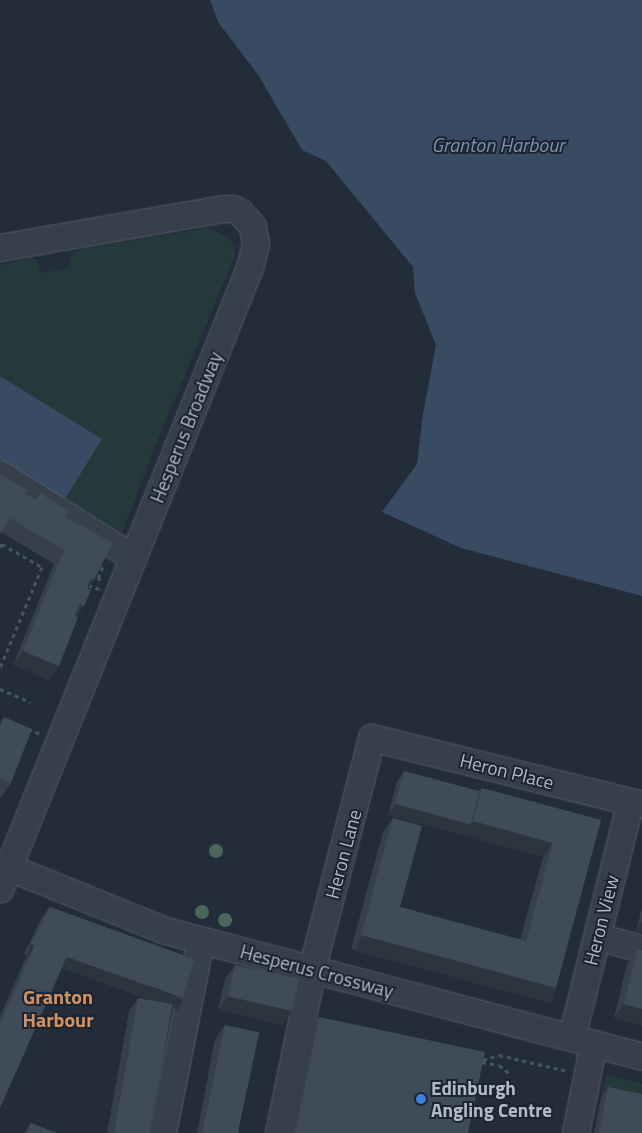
<!DOCTYPE html>
<html>
<head>
<meta charset="utf-8">
<style>
	body { margin:0 }
	#map { position:relative; width:642px; height:1133px; overflow:hidden; background:#232d3a; font-family:"Titillium Web",sans-serif }
	div>[style] { position:absolute }
	.green>* { inset:0; background:#25393b }
	.water>* { inset:0; background:#394a63 }
	.path>* { height:3px; margin-top:-1.5px; transform-origin:0; background:repeating-linear-gradient(90deg,#435658 0 4px,transparent 0 8px) }
	.roads { filter:drop-shadow(0 0 1px #555d68) drop-shadow(0 0 1px #555d68) }
	.minor>* { height:26px; margin:-13px; padding:0 13px; transform-origin:13px; border-radius:13px; background:#373f4a }
	.trees>* { width:14px; height:14px; margin:-7px; border-radius:50%; background:#4a6759 }
	.wall>* { inset:0; background:#36404d }
	.shaded-wall>* { inset:0; background:#2c343e; transform-origin:0 0 }
	.building>* { inset:0; background:#3f4b59; transform-origin:0 0 }
	.dots>* { width:14px; height:14px; translate:-50% -50%; box-sizing:border-box; border:2px solid #1c242f; border-radius:50% }
	span { translate:-50% -50%; white-space:nowrap; text-align:center; line-height:1.15; -webkit-text-stroke:4px #1c242f; paint-order:stroke }
	.street-label { font-size:19px; color:#b2bac6 }
	.poi-label { font-size:19px; color:#b2bac6; font-weight:700 }
	.left { translate:0 -50%; text-align:left }
	.water-label { font-size:20px; color:#7b90ad; font-style:italic }
	.neighbourhood-label { font-size:20px; color:#d09163; font-weight:700 }
</style>
</head>
<body>
<div id="map">
	<div class="green">
		<div style="clip-path:polygon(209px 228px,228px 238px,234px 246px,234px 258px,155px 446px,122px 533px,65px 499px,102px 439px,0 376px,0 265px,33px 258px,37px 260px,41px 273px,69px 268px,71px 254px,82px 249px)"></div>
		<div style="clip-path:polygon(606px 1074px,642px 1084px,642px 1106px,601px 1097px)"></div>
	</div>
	<div class="water">
		<div style="clip-path:polygon(210px 0,642px 0,642px 596px,461px 548px,382px 512px,417px 464px,423px 414px,436px 345px,415px 293px,413px 267px,326px 161px,302px 150px,259px 76px,218px 22px)"></div>
		<div style="clip-path:polygon(0 376px,102px 439px,65px 499px,0 459px)"></div>
	</div>
	<div class="path">
		<div style="left:0;top:547px;width:4px;rotate:-56deg"></div>
		<div style="left:2px;top:544px;width:46px;rotate:29.9deg"></div>
		<div style="left:42px;top:567px;width:109px;rotate:112.6deg"></div>
		<div style="left:101px;top:580px;width:4px;rotate:-146deg"></div>
		<div style="left:98px;top:578px;width:15px;rotate:-67deg"></div>
		<div style="left:88px;top:585px;width:12px;rotate:20deg"></div>
		<div style="left:0;top:689px;width:33px;rotate:23deg"></div>
		<div style="left:28px;top:729px;width:14px;rotate:21deg"></div>
		<div style="left:483px;top:1060px;width:17px;rotate:-17deg"></div>
		<div style="left:499px;top:1055px;width:71px;rotate:13.1deg"></div>
		<div style="left:482px;top:1062px;width:17px;rotate:10deg"></div>
		<div style="left:499px;top:1065px;width:13px;rotate:39deg"></div>
	</div>
	<div class="roads">
		<div class="minor">
			<div style="left:0;top:248px;width:227px;rotate:-9.9deg"></div>
			<div style="left:224px;top:209px;width:9px"></div>
			<div style="left:233px;top:209px;width:9px;rotate:27deg"></div>
			<div style="left:241px;top:213px;width:18px;rotate:49deg"></div>
			<div style="left:253px;top:227px;width:17px;rotate:80deg"></div>
			<div style="left:256px;top:244px;width:25px;rotate:104deg"></div>
			<div style="left:250px;top:268px;width:670px;rotate:111.9deg"></div>
			<div style="left:0;top:474px;width:158px;rotate:32.1deg"></div>
			<div style="left:0;top:864px;width:179px;rotate:22deg"></div>
			<div style="left:166px;top:931px;width:492px;rotate:14.8deg"></div>
			<div style="left:597px;top:937px;width:47px;rotate:14.9deg"></div>
			<div style="left:572px;top:1038px;width:243px;rotate:-76deg"></div>
			<div style="left:163px;top:1133px;width:196px;rotate:-78.8deg"></div>
			<div style="left:279px;top:1133px;width:182px;rotate:-78.3deg"></div>
			<div style="left:316px;top:955px;width:224px;rotate:-75.5deg"></div>
			<div style="left:372px;top:738px;width:278px;rotate:13.9deg"></div>
			<div style="left:576px;top:1133px;width:91px;rotate:-78.6deg"></div>
		</div>
	</div>
	<div class="trees">
		<div style="left:216px;top:851px"></div>
		<div style="left:202px;top:912px"></div>
		<div style="left:225px;top:920px"></div>
	</div>
	<div class="wall">
		<div style="clip-path:polygon(40px 493px,65px 517px,88px 589px,77px 617px,59px 666px,49px 680px,13px 665px,54px 564px,1px 532px,25px 494px,35px 500px)"></div>
		<div style="clip-path:polygon(4px 717px,11px 783px,1px 797px,0 796px,0 723px)"></div>
		<div style="clip-path:polygon(404px 771px,479px 791px,482px 788px,601px 820px,546px 1002px,351px 949px,383px 832px,393px 818px,400px 907px,520px 940px,543px 857px,388px 815px,397px 781px)"></div>
		<div style="clip-path:polygon(50px 907px,176px 1009px,171px 1007px,151px 1133px,107px 1133px,129px 1012px,138px 998px,154px 1001px,62px 968px,0 1108px,0 1016px,27px 955px,24px 954px,42px 917px)"></div>
		<div style="clip-path:polygon(642px 908px,642px 933px,636px 931px)"></div>
		<div style="clip-path:polygon(637px 950px,642px 1026px,614px 1018px,627px 964px)"></div>
		<div style="clip-path:polygon(235px 965px,292px 1011px,282px 1025px,218px 1010px,225px 979px)"></div>
		<div style="clip-path:polygon(319px 1017px,468px 1133px,291px 1133px,313px 1026px)"></div>
		<div style="clip-path:polygon(225px 1025px,239px 1133px,197px 1133px,215px 1039px)"></div>
		<div style="clip-path:polygon(608px 1087px,642px 1133px,594px 1133px,601px 1097px)"></div>
		<div style="clip-path:polygon(31px 1123px,57px 1133px,24px 1133px)"></div>
	</div>
	<div class="shaded-wall">
		<div style="clip-path:polygon(91px 579px,94px 580px,84px 594px)"></div>
		<div style="left:80px;top:604px;width:4px;height:17px;rotate:27deg"></div>
		<div style="clip-path:polygon(23px 651px,59px 666px,49px 680px,13px 665px)"></div>
		<div style="clip-path:polygon(395px 804px,470px 825px,473px 821px,553px 843px,543px 857px,388px 815px)"></div>
		<div style="clip-path:polygon(642px 922px,642px 933px,636px 931px)"></div>
		<div style="left:361px;top:935px;width:202px;height:17px;rotate:15deg"></div>
		<div style="left:31px;top:944px;width:3px;height:12px;rotate:18deg"></div>
		<div style="left:35px;top:945px;width:157px;height:12px;rotate:20deg"></div>
		<div style="clip-path:polygon(228px 996px,292px 1011px,282px 1025px,218px 1010px)"></div>
		<div style="clip-path:polygon(624px 1004px,642px 1009px,642px 1026px,614px 1018px)"></div>
	</div>
	<div class="building">
		<div style="clip-path:polygon(0 474px,27px 490px,25px 494px,36px 500px,40px 493px,68px 511px,65px 517px,113px 543px,94px 580px,91px 579px,87px 588px,91px 590px,84px 606px,80px 604px,75px 616px,78px 617px,59px 666px,23px 651px,64px 550px,10px 518px,0 534px)"></div>
		<div style="clip-path:polygon(4px 717px,32px 729px,11px 783px,0 777px,0 727px)"></div>
		<div style="left:404px;top:771px;width:78px;height:34px;rotate:15deg"></div>
		<div style="clip-path:polygon(482px 788px,601px 820px,556px 988px,361px 935px,393px 818px,422px 826px,400px 907px,526px 941px,553px 843px,473px 821px)"></div>
		<div style="clip-path:polygon(50px 907px,194px 959px,183px 998px,67px 957px,67px 956px,36px 942px,34px 945px,31px 944px)"></div>
		<div style="clip-path:polygon(36px 942px,67px 956px,0 1108px,0 1024px)"></div>
		<div style="clip-path:polygon(637px 950px,642px 950px,642px 1009px,624px 1004px)"></div>
		<div style="left:235px;top:965px;width:66px;height:32px;rotate:13deg"></div>
		<div style="left:138px;top:998px;width:35px;height:137px;rotate:10deg"></div>
		<div style="clip-path:polygon(319px 1017px,485px 1052px,468px 1133px,295px 1133px)"></div>
		<div style="left:225px;top:1025px;width:35px;height:110px;rotate:12deg"></div>
		<div style="clip-path:polygon(608px 1087px,642px 1094px,642px 1133px,599px 1133px)"></div>
		<div style="clip-path:polygon(31px 1123px,57px 1133px,27px 1133px)"></div>
	</div>
	<div class="dots">
		<div style="left:421px;top:1099px;background:#3f7fe0"></div>
	</div>
	<div class="street-label">
		<span style="left:186px;top:427px;rotate:-68deg">Hesperus Broadway</span>
		<span style="left:507px;top:771px;rotate:14deg">Heron Place</span>
		<span style="left:343px;top:854px;rotate:-75deg">Heron Lane</span>
		<span style="left:601px;top:920px;rotate:-76deg">Heron View</span>
		<span style="left:317px;top:971px;rotate:15deg">Hesperus Crossway</span>
	</div>
	<div class="poi-label">
		<span class="left" style="left:431px;top:1099px">Edinburgh<br>Angling Centre</span>
	</div>
	<div class="water-label">
		<span style="left:498px;top:144px">Granton Harbour</span>
	</div>
	<div class="neighbourhood-label">
		<span style="left:58px;top:1008px">Granton<br>Harbour</span>
	</div>
</div>
</body>
</html>
